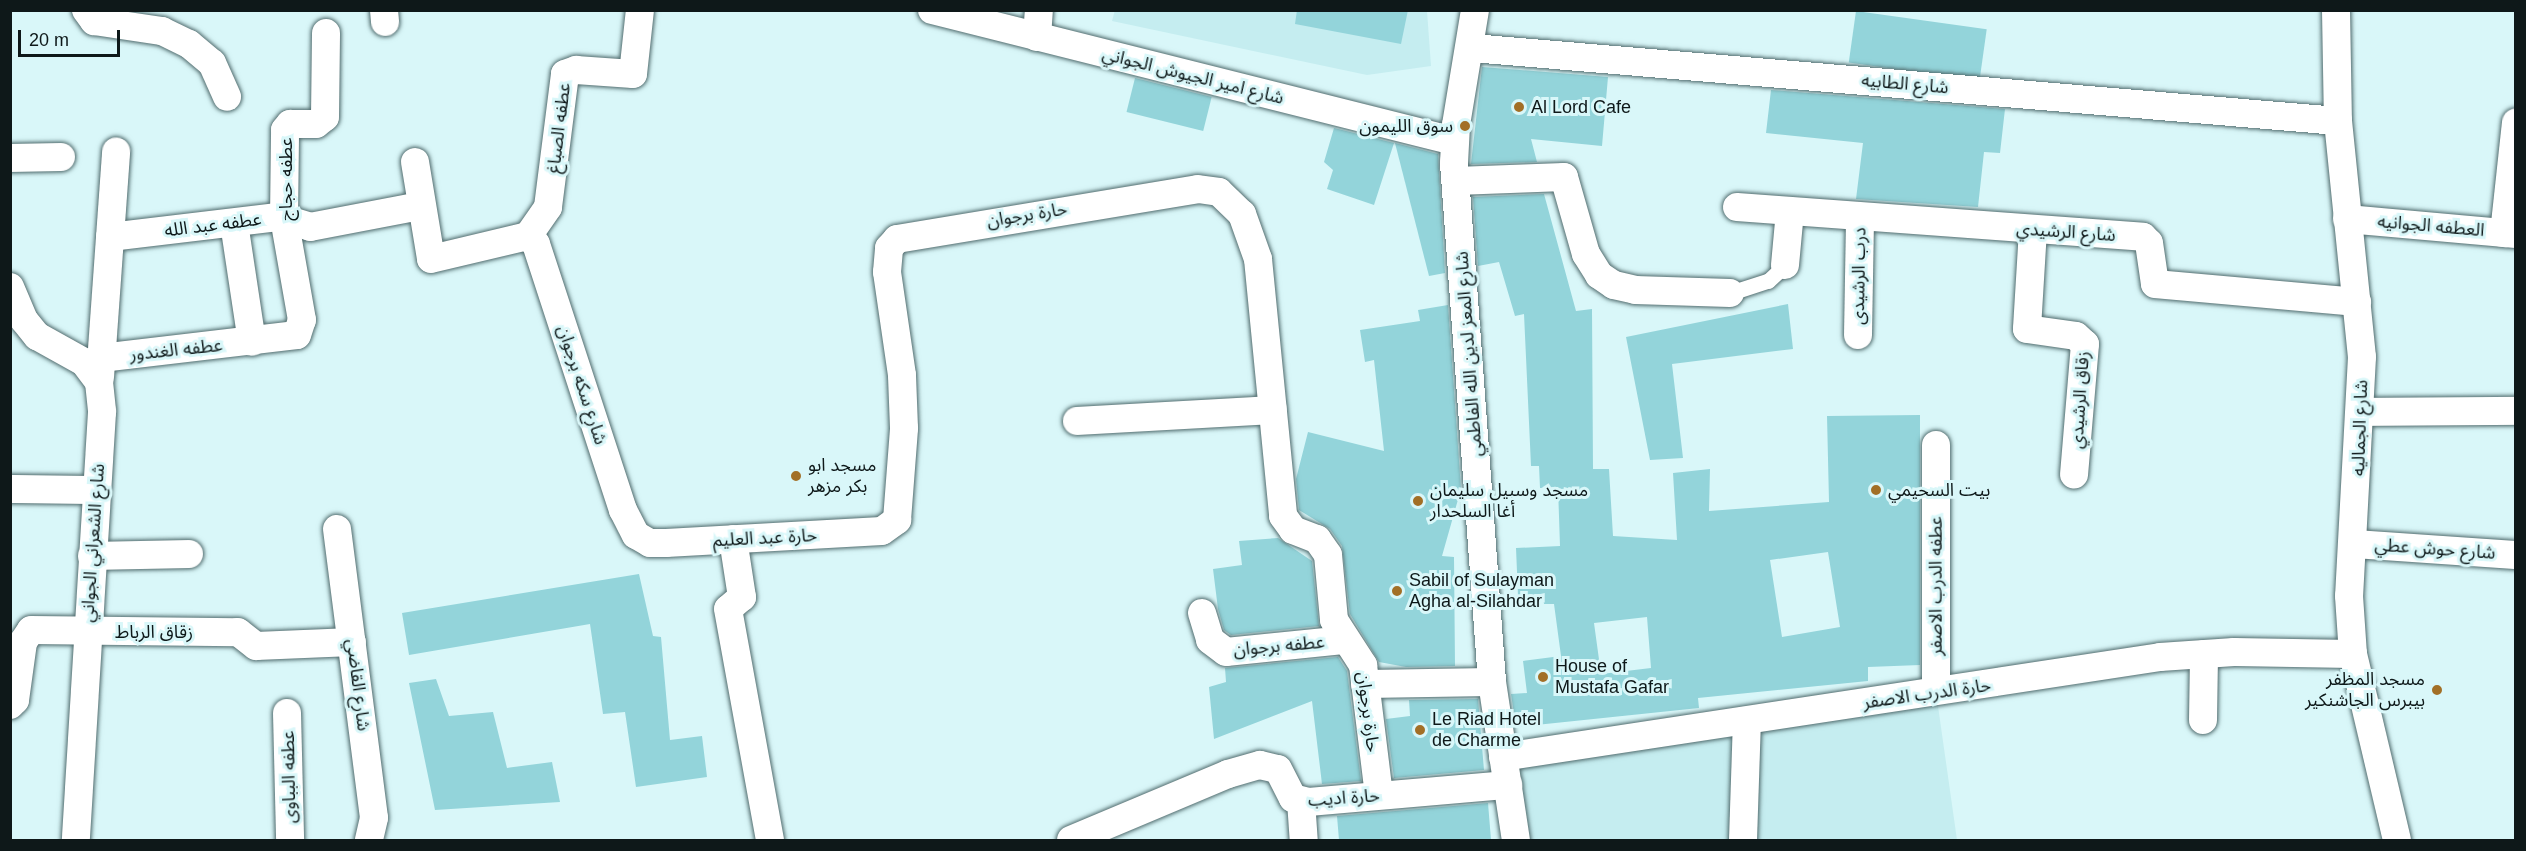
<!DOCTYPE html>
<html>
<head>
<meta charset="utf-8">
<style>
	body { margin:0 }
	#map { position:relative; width:2526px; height:851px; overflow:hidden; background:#d9f7f9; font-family:Helvetica,"Noto Sans Arabic",sans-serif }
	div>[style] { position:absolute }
	.built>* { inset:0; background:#c5edf0 }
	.building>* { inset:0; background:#93d4da; transform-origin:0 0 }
	.roads { filter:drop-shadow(0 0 2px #516c6e) drop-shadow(0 0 2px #516c6e) }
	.lane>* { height:15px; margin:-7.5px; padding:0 7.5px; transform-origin:7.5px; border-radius:7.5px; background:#fff }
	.street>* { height:28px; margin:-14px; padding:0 14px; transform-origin:14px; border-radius:14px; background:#fff }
	.dots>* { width:16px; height:16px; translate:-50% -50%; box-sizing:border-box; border:3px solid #d9f7f9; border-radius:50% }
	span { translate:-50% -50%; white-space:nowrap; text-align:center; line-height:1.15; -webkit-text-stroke:6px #d9f7f9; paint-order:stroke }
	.street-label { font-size:18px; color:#0e1819 }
	.poi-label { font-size:18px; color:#0e1819 }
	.left { translate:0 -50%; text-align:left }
	.right { translate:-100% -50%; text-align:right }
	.frame { position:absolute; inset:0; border:12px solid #0e1819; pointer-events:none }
	.scale { position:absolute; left:18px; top:30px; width:102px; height:27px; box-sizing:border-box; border:3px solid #0e1819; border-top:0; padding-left:8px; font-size:18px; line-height:21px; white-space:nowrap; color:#0e1819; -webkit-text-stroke:4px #d9f7f9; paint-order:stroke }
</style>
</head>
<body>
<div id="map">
	<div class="built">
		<div style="clip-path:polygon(1115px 10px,1427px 11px,1431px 66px,1367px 75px,1112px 21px)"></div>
		<div style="clip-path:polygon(1936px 692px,1957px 840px,1523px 840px,1513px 763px)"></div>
	</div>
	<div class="building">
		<div style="clip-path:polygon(1297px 10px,1408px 10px,1401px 44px,1295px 24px)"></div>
		<div style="left:1856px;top:11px;width:132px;height:52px;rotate:8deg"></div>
		<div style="clip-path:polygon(1482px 67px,1608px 77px,1602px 146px,1531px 139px,1537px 162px,1471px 164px)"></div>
		<div style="left:1135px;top:78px;width:79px;height:35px;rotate:14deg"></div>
		<div style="clip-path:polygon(1771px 90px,2005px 109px,2000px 153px,1984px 152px,1978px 207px,1856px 199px,1863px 143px,1766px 133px)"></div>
		<div style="clip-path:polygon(1334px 128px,1394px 143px,1374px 205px,1327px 189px,1333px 170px,1324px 162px)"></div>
		<div style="clip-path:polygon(1395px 143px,1438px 154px,1445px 273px,1429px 276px)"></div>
		<div style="clip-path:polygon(evenodd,1544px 194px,1576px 311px,1592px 309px,1593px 469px,1609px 469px,1613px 536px,1677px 540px,1673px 473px,1710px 469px,1709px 511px,1829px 502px,1827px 416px,1920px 415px,1920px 665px,1868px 667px,1868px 681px,1698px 698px,1699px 708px,1516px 727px,1511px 694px,1527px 693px,1523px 661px,1561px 656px,1554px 604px,1544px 604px,1543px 595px,1518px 596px,1516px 548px,1560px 546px,1558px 487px,1540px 488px,1539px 466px,1531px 466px,1524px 314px,1515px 316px,1499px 262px,1478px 266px,1473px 197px,1544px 194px,1828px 552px,1840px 627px,1782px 637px,1770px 560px,1828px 552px,1544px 194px,1647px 617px,1651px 668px,1601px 674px,1594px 623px,1647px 617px)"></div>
		<div style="clip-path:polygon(1788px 304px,1793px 349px,1672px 364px,1683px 458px,1650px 460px,1626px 337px)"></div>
		<div style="clip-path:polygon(1448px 305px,1461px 489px,1442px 556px,1454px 557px,1455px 666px,1406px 667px,1379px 662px,1350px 614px,1342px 546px,1330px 529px,1299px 510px,1296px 479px,1308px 432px,1384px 451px,1374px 360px,1365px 362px,1360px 330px,1420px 321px,1418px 310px)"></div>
		<div style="clip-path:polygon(1278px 538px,1312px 561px,1319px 626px,1231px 635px,1224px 630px,1218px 609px,1213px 569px,1242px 565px,1239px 541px)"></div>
		<div style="clip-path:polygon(639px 574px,653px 636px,661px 637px,670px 740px,702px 736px,707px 777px,636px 787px,625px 712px,603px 714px,590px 624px,409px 655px,402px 613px)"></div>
		<div style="clip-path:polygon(1338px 657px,1347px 671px,1361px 781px,1322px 784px,1312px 701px,1214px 739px,1209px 687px,1226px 682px,1225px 668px)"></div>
		<div style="clip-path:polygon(436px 679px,449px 716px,493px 712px,507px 768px,552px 762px,560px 802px,435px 810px,409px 683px)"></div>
		<div style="clip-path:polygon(1478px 699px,1484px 770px,1394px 778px,1386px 719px,1410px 716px,1409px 700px)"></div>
		<div style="clip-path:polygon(1488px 803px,1491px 840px,1339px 840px,1337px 816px)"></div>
	</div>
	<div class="roads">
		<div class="lane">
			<div style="left:1730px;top:293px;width:40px;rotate:-18deg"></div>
			<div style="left:1768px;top:281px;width:23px;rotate:-43deg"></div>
		</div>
		<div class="street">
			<div style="left:86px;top:10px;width:14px;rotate:54deg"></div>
			<div style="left:94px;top:21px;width:69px;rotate:8.4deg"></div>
			<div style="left:162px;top:31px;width:30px;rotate:26deg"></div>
			<div style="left:189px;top:44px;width:30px;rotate:40deg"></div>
			<div style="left:212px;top:63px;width:37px;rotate:66deg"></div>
			<div style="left:384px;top:10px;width:12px;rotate:85deg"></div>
			<div style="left:932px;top:10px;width:538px;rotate:14.09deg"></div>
			<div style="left:1475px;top:10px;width:117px;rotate:99.4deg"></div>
			<div style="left:1456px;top:125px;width:38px;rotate:93deg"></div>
			<div style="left:1454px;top:163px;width:520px;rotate:85.81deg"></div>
			<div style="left:1492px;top:682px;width:160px;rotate:81.4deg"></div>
			<div style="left:2336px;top:10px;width:111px;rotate:89deg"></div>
			<div style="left:2338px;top:121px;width:237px;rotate:84.2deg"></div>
			<div style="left:2362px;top:357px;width:239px;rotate:93.1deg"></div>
			<div style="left:2349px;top:596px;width:58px;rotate:86.1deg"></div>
			<div style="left:2353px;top:654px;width:191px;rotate:76.7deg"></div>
			<div style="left:1037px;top:37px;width:27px;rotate:-86deg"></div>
			<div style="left:1472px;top:48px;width:869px;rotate:4.82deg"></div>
			<div style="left:10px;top:158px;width:51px;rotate:-1.1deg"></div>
			<div style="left:415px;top:162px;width:98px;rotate:80.6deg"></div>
			<div style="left:431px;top:259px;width:100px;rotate:-13.3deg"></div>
			<div style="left:1456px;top:181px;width:108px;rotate:-2.1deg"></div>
			<div style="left:1564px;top:177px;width:80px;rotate:74.1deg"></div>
			<div style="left:1586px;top:254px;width:25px;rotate:58deg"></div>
			<div style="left:1599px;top:275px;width:18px;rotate:34deg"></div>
			<div style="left:1614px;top:285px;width:22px;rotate:13deg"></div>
			<div style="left:1635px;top:290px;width:95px;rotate:1.8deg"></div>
			<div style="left:1737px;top:207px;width:407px;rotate:4.2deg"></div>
			<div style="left:2143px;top:237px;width:8px;rotate:45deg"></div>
			<div style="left:2149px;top:243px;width:41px;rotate:81.7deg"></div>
			<div style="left:2155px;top:284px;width:203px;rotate:5.1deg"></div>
			<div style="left:2347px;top:219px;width:170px;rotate:5.1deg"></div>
			<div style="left:234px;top:223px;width:120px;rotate:81.4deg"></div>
			<div style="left:2033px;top:230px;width:99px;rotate:93.5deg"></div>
			<div style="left:2027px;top:329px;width:49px;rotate:8.1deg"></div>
			<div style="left:2076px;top:336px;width:12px;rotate:42deg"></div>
			<div style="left:2085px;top:344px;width:131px;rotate:94.8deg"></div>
			<div style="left:2504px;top:233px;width:111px;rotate:-83.8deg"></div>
			<div style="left:528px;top:236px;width:11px;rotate:45deg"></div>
			<div style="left:536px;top:244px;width:280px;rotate:71.9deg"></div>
			<div style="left:623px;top:510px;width:28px;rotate:63deg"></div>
			<div style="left:636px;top:535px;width:16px;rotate:30deg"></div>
			<div style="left:650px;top:543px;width:16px"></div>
			<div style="left:666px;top:543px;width:216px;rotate:-3.2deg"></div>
			<div style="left:882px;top:531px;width:19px;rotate:-36deg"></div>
			<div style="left:897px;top:520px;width:92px;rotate:-85.6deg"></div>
			<div style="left:904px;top:428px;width:53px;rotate:-92.2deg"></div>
			<div style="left:902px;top:375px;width:104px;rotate:-98.3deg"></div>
			<div style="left:887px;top:272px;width:24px;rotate:-85deg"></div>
			<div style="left:889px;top:248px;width:12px;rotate:-48deg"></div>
			<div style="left:897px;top:239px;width:305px;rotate:-9.4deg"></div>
			<div style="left:1198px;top:189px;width:21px;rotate:8deg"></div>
			<div style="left:1219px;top:192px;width:32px;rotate:44deg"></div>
			<div style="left:1242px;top:214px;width:48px;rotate:70.4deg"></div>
			<div style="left:1258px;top:259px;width:258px;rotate:84.4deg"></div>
			<div style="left:1283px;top:516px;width:17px;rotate:54deg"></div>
			<div style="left:1293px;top:530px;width:26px;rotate:21deg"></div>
			<div style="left:1317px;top:539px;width:19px;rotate:55deg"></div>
			<div style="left:1328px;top:555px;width:65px;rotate:84.7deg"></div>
			<div style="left:1334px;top:620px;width:54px;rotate:57.2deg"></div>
			<div style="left:1363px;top:665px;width:131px;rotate:83deg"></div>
			<div style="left:528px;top:236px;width:35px;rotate:-55deg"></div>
			<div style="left:548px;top:207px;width:134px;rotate:-82.7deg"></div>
			<div style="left:565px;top:74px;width:12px;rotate:-20deg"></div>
			<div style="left:576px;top:70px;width:57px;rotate:4deg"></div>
			<div style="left:633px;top:74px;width:64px;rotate:-83.8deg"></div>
			<div style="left:110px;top:237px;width:169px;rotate:-6.8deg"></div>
			<div style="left:278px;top:217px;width:34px;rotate:17deg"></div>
			<div style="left:310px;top:227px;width:112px;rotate:-10.8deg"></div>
			<div style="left:1785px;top:265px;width:54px;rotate:-84.7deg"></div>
			<div style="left:10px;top:287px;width:36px;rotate:67deg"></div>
			<div style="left:24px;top:320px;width:21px;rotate:51deg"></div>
			<div style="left:37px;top:336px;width:54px;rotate:29deg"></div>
			<div style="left:84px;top:362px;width:25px;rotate:53deg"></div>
			<div style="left:99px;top:382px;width:30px;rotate:84deg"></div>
			<div style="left:102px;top:412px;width:429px;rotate:93.5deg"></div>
			<div style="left:1858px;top:335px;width:118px;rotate:-89deg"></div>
			<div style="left:101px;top:358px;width:197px;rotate:-6.7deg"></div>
			<div style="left:297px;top:335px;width:16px;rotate:-72deg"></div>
			<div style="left:302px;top:320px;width:104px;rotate:-100deg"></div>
			<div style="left:284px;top:218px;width:88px;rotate:-89.3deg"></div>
			<div style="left:285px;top:130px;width:8px;rotate:-50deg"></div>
			<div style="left:290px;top:124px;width:26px"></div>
			<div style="left:316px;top:124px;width:11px;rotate:-38deg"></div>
			<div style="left:325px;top:117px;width:84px;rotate:-89.3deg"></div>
			<div style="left:100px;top:377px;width:226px;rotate:-85.9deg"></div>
			<div style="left:2363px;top:412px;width:153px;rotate:-0.4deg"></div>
			<div style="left:1077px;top:421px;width:196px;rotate:-3.2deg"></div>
			<div style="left:1936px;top:445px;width:245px;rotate:90deg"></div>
			<div style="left:10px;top:489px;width:86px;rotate:0.7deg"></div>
			<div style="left:337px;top:529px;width:291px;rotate:82.7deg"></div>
			<div style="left:374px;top:818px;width:23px;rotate:103deg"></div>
			<div style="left:733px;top:539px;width:59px;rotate:81.2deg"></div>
			<div style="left:742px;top:597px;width:18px;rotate:139deg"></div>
			<div style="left:728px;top:609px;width:235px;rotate:79.7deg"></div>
			<div style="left:2354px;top:544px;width:162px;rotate:3.9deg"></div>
			<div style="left:92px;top:556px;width:97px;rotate:-1.2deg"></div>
			<div style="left:1202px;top:613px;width:28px;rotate:73deg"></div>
			<div style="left:1210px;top:640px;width:20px;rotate:37deg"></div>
			<div style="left:1226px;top:652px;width:120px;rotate:-5.8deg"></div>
			<div style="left:1365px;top:684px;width:127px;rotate:-0.9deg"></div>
			<div style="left:10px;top:705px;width:7px;rotate:-45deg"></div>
			<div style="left:15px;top:700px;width:59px;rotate:-82.1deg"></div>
			<div style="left:23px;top:642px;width:14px;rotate:-56deg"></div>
			<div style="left:31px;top:630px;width:207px;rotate:0.6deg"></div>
			<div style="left:238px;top:632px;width:23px;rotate:38deg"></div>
			<div style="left:256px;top:646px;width:96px;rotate:-2.4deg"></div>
			<div style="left:287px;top:713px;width:127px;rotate:88.6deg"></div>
			<div style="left:2203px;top:720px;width:66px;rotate:-89.1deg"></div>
			<div style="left:1503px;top:757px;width:665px;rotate:-8.65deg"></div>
			<div style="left:2160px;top:657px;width:74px;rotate:-3.9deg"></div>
			<div style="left:2234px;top:652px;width:119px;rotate:1deg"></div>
			<div style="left:1301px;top:801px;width:39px;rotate:86deg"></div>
			<div style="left:1071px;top:840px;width:170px;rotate:-22.8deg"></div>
			<div style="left:1228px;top:774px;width:33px;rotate:-16deg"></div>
			<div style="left:1260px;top:765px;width:18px;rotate:13deg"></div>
			<div style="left:1278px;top:769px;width:33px;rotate:63deg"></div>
			<div style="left:1293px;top:798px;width:16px;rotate:15deg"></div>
			<div style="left:1308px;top:802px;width:201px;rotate:-4.9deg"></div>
			<div style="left:1743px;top:840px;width:119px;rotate:-88.1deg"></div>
		</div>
	</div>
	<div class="dots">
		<div style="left:1519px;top:107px;background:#a26f26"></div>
		<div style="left:1465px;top:126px;background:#a26f26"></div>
		<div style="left:796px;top:476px;background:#a26f26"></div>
		<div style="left:1876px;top:490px;background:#a26f26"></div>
		<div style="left:1418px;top:501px;background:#a26f26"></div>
		<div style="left:1397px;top:591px;background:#a26f26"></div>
		<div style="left:1543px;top:677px;background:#a26f26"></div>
		<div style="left:2437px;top:690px;background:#a26f26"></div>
		<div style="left:1420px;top:730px;background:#a26f26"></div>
	</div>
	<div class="street-label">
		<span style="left:1193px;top:76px;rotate:14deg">شارع امير الجيوش الجواني</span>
		<span style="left:1905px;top:84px;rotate:5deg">شارع الطابيه</span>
		<span style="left:559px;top:128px;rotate:-83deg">عطفه الصباغ</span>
		<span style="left:286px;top:179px;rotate:-90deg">عطفه حجاج</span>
		<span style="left:1027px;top:215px;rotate:-9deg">حارة برجوان</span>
		<span style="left:213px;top:225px;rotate:-7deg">عطفه عبد الله</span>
		<span style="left:2431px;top:226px;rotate:5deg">العطفه الجوانيه</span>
		<span style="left:2066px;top:232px;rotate:4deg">شارع الرشيدي</span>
		<span style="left:1859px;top:276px;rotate:-89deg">درب الرشيدى</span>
		<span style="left:176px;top:350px;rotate:-6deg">عطفه الغندور</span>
		<span style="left:1469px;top:354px;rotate:-94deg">شارع المعز لدين الله الفاطمي</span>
		<span style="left:582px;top:385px;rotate:72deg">شارع سكه برجوان</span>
		<span style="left:2080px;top:400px;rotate:-86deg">زقاق الرشيدي</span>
		<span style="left:2360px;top:428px;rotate:-88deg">شارع الجماليه</span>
		<span style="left:765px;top:538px;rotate:-3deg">حارة عبد العليم</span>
		<span style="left:93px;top:543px;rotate:-86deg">شارع الشعراني الجواني</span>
		<span style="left:2435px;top:549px;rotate:4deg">شارع حوش عطي</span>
		<span style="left:1936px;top:586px;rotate:-90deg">عطفه الدرب الاصفر</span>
		<span style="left:154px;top:632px">زقاق الرباط</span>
		<span style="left:1279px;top:646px;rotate:-5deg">عطفه برجوان</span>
		<span style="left:358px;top:685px;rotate:83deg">شارع القاضي</span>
		<span style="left:1927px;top:694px;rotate:-8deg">حارة الدرب الاصفر</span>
		<span style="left:1368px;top:712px;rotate:83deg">حارة برجوان</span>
		<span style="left:289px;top:777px;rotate:-91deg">عطفه البباوى</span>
		<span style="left:1344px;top:798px;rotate:-4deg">حارة اديب</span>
	</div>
	<div class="poi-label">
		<span class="left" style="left:1531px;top:107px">Al Lord Cafe</span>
		<span class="right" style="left:1453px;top:126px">سوق الليمون</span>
		<span class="left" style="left:808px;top:476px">مسجد ابو<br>بكر مزهر</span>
		<span class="left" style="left:1888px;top:490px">بيت السحيمي</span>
		<span class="left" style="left:1430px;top:501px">مسجد وسبيل سليمان<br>أغا السلحدار</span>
		<span class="left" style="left:1409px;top:591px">Sabil of Sulayman<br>Agha al-Silahdar</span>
		<span class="left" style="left:1555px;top:677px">House of<br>Mustafa Gafar</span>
		<span class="right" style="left:2425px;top:690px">مسجد المظفر<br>بيبرس الجاشنكير</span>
		<span class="left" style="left:1432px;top:730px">Le Riad Hotel<br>de Charme</span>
	</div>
	<div class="frame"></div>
	<div class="scale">20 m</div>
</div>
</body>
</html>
